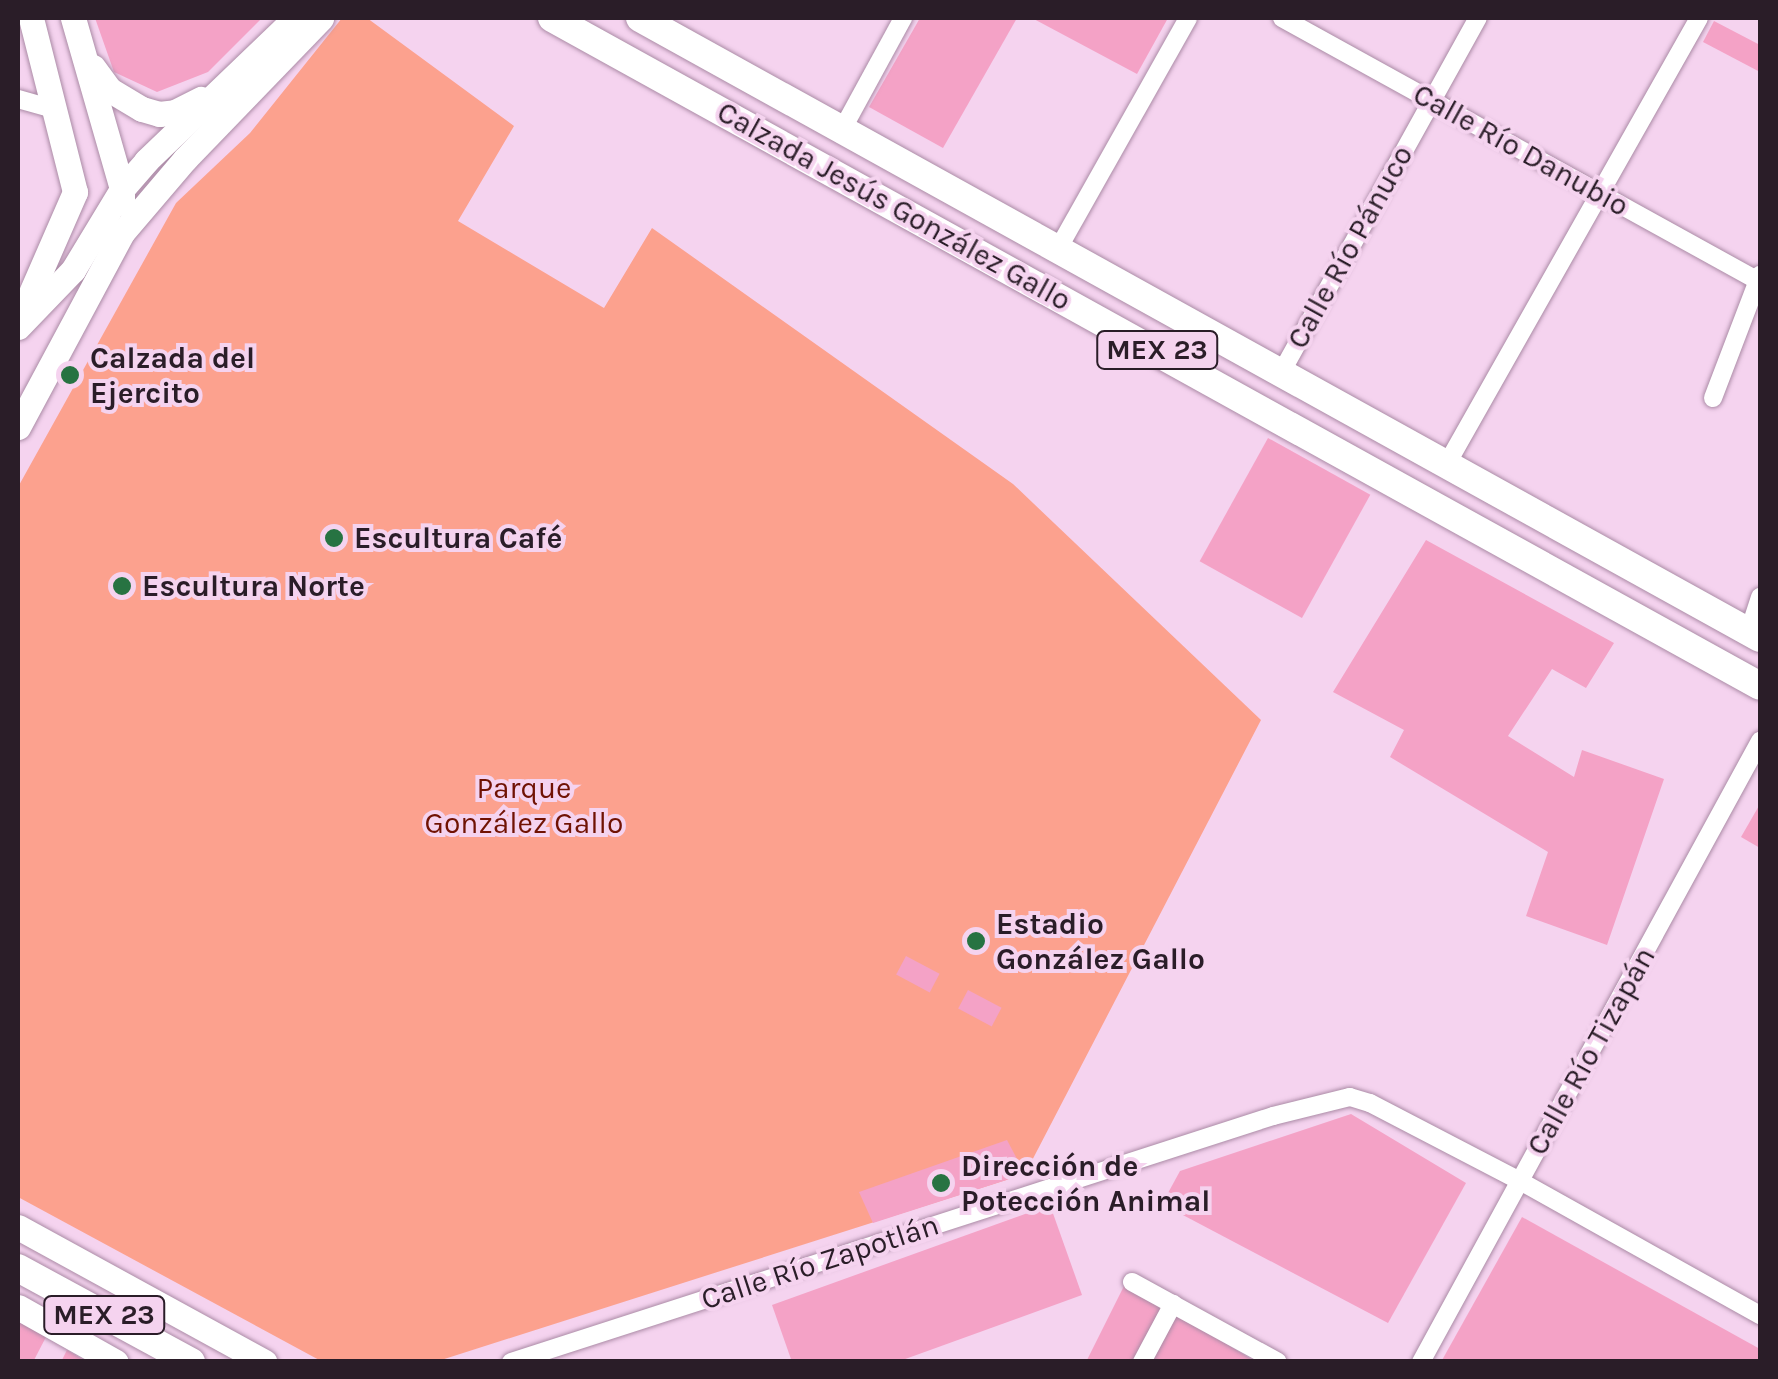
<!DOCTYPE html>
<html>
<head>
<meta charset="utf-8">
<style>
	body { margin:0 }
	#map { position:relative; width:1778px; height:1379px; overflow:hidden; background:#f5d3ef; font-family:Karla,sans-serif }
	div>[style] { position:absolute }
	.green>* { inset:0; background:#fca18e }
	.building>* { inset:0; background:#f4a2c6; transform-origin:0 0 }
	.roads { filter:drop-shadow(0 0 2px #ab8ba6) drop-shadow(0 0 2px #ab8ba6) }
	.minor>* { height:18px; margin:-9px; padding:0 9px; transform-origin:9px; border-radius:9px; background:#fff }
	.secondary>* { height:25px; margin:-12.5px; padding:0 12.5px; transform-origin:12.5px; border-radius:12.5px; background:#fff }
	.primary>* { height:28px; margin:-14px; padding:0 14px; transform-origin:14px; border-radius:14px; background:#fff }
	.dots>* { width:28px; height:28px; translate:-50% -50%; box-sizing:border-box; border:5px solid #f5d3ef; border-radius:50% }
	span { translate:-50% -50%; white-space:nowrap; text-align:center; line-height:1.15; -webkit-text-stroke:8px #f5d3ef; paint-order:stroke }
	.shield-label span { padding:2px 8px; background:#f5d3ef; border:2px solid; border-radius:8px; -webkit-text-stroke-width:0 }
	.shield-label { font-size:28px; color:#2a1d28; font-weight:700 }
	.street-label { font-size:30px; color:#2a1d28 }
	.poi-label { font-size:30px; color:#2a1d28; font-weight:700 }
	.left { translate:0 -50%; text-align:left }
	.park-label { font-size:30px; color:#701203 }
	.frame { position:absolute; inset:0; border:20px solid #2a1d28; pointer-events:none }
</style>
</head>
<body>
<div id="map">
	<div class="green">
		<div style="clip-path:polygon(342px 18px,367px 18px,514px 126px,458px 221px,604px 308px,652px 228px,1013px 484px,1261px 720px,1025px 1174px,435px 1362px,321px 1361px,18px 1197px,18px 487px,176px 203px,250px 133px)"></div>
	</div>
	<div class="building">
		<div style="clip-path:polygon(95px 18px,262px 18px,208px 72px,157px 92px,114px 72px)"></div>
		<div style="clip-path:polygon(920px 18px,1017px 18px,943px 148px,869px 107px)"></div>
		<div style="clip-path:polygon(1032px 18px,1168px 18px,1137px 74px)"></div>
		<div style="clip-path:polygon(1714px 21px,1760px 45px,1760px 72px,1703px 42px)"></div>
		<div style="left:1268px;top:438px;width:117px;height:141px;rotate:29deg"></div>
		<div style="clip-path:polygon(1426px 540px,1614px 643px,1586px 688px,1552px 669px,1508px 736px,1574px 777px,1582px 750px,1664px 779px,1607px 945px,1526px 916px,1548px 852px,1390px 757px,1404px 730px,1333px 692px)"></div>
		<div style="clip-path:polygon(1760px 804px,1760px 848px,1741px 837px)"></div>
		<div style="left:906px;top:956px;width:38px;height:21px;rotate:28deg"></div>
		<div style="left:968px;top:990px;width:38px;height:21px;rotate:28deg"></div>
		<div style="clip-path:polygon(1351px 1114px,1466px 1183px,1388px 1323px,1162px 1204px,1180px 1171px)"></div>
		<div style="clip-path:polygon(1007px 1140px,1025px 1174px,873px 1223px,859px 1192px)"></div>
		<div style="clip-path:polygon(1050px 1205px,1082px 1295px,897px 1362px,792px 1362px,772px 1305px)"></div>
		<div style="clip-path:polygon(1522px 1217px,1760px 1349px,1760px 1362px,1441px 1362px)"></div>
		<div style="clip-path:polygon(1124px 1286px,1164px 1307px,1136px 1362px,1086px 1362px)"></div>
		<div style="clip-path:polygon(1174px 1312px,1256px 1362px,1148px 1362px)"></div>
		<div style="clip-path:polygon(18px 1321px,46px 1337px,33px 1362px,18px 1362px)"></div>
		<div style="clip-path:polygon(67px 1350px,87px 1362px,61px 1362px)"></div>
	</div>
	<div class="roads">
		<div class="minor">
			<div style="left:1282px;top:18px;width:546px;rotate:28.91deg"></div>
			<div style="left:18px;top:99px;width:41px;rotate:15.8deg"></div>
			<div style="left:842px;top:130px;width:128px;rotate:-61.4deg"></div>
			<div style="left:1058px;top:249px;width:265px;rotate:-60.6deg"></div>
			<div style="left:1281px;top:373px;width:406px;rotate:-61deg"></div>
			<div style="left:1713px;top:398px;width:132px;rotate:-69.1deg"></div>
			<div style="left:1448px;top:462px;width:510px;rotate:-60.52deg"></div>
			<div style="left:1749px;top:631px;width:36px;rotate:-72deg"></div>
			<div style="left:1132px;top:1282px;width:166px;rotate:28.7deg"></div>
			<div style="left:511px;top:1362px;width:801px;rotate:-17.89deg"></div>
			<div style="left:1273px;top:1116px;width:79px;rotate:-13.9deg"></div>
			<div style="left:1350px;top:1097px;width:21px;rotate:17deg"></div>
			<div style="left:1370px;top:1103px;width:169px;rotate:27.5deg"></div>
			<div style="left:1520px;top:1181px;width:275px;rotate:29.2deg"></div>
			<div style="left:1142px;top:1362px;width:66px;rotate:-61.9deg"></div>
			<div style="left:1421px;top:1362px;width:708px;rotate:-61.37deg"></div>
		</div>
		<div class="secondary">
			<div style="left:73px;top:18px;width:178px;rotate:74deg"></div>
			<div style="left:122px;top:189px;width:14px;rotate:90deg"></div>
			<div style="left:93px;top:67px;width:29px;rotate:54deg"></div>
			<div style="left:110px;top:90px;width:37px;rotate:31deg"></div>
			<div style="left:142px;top:109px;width:18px;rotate:16deg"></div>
			<div style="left:159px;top:114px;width:16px;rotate:-7deg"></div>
			<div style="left:175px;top:112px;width:29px;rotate:-27deg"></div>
			<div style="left:23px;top:311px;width:130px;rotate:-66.4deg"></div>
			<div style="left:75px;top:192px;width:179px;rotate:-104.2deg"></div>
			<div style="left:18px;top:327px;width:79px;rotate:-46deg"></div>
			<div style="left:73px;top:270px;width:95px;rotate:-58.8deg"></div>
			<div style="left:122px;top:189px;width:37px;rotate:-49deg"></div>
			<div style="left:146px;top:161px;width:207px;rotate:-43.8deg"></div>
			<div style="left:18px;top:427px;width:220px;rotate:-61.8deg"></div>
			<div style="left:122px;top:233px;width:97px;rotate:-49.6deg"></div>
			<div style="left:185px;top:159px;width:196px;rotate:-46deg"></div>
			<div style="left:18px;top:1227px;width:281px;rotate:28.7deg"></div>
			<div style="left:18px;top:1307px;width:112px;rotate:29.3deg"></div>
		</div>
		<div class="primary">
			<div style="left:552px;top:18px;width:1380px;rotate:28.94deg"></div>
			<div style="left:640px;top:18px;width:1280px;rotate:28.97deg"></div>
			<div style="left:18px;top:1268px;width:197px;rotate:28.5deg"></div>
		</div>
	</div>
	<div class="dots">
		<div style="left:70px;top:375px;background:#277342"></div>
		<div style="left:334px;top:538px;background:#277342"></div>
		<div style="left:122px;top:586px;background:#277342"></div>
		<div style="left:976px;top:941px;background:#277342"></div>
		<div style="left:941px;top:1183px;background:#277342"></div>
	</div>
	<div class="shield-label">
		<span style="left:1157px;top:350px">MEX 23</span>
		<span style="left:104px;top:1315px">MEX 23</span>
	</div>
	<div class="street-label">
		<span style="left:1521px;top:150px;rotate:29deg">Calle Río Danubio</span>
		<span style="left:894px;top:206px;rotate:29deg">Calzada Jesús González Gallo</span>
		<span style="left:1350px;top:247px;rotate:-61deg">Calle Río Pánuco</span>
		<span style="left:1591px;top:1051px;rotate:-61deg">Calle Río Tizapán</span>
		<span style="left:820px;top:1262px;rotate:-18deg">Calle Río Zapotlán</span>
	</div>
	<div class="poi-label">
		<span class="left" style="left:90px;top:375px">Calzada del<br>Ejercito</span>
		<span class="left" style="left:354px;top:538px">Escultura Café</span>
		<span class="left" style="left:142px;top:586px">Escultura Norte</span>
		<span class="left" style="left:996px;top:941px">Estadio<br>González Gallo</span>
		<span class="left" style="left:961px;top:1183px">Dirección de<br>Potección Animal</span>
	</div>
	<div class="park-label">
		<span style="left:524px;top:805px">Parque<br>González Gallo</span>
	</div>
	<div class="frame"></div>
</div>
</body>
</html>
